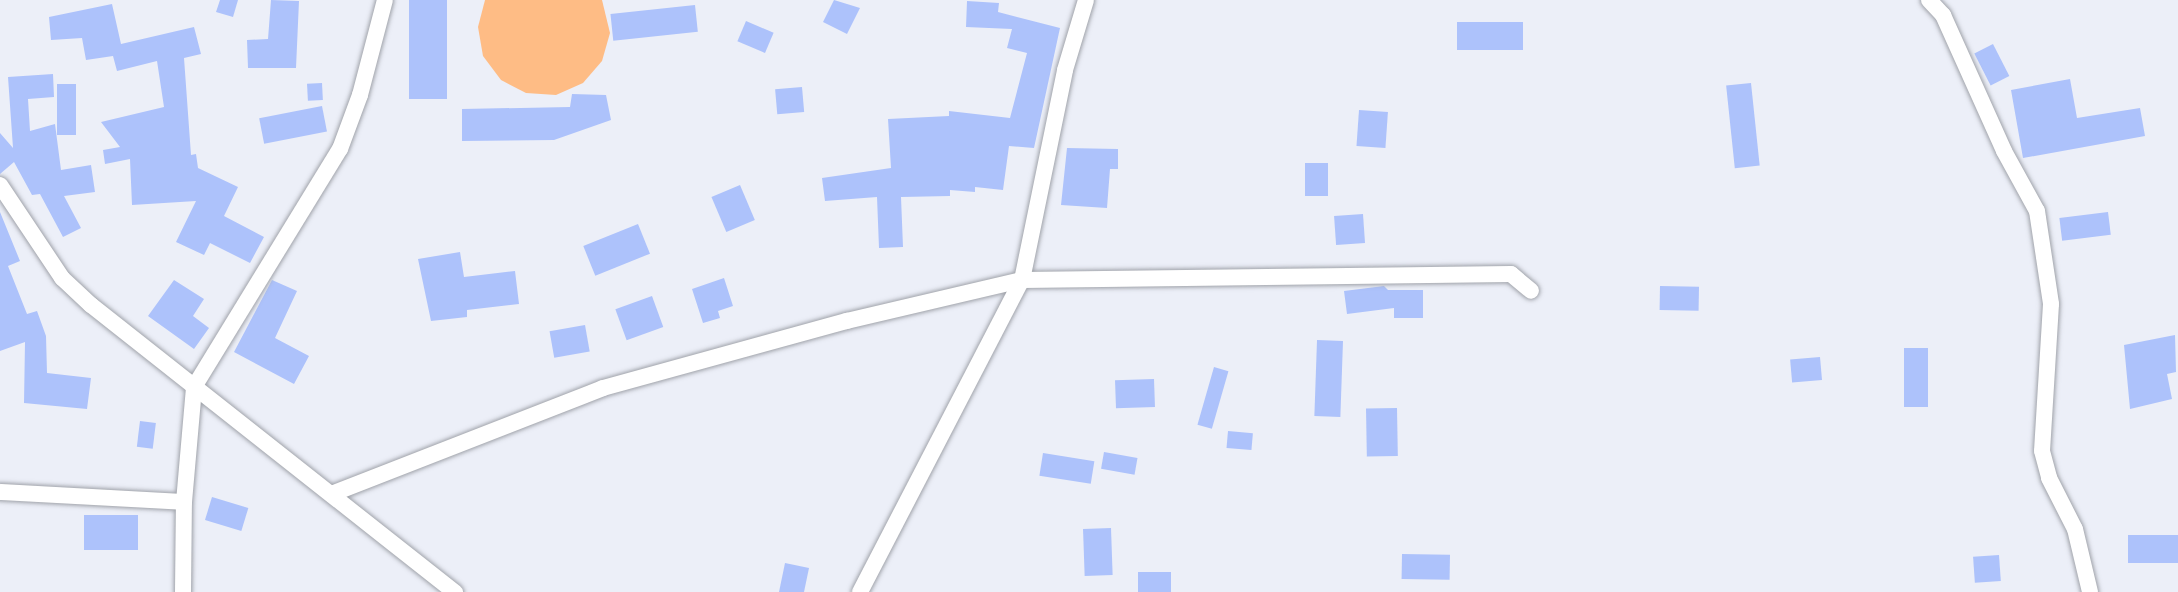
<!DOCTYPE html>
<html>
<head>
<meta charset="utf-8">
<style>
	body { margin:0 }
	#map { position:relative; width:2178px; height:592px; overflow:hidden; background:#eceff8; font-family:"PT Sans",sans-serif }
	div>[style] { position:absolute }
	.green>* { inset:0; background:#febc85 }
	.building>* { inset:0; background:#adc2fb; transform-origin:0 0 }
	.roads { filter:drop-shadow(0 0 2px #a0a3aa) drop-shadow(0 0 2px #a0a3aa) }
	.street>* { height:16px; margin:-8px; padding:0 8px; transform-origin:8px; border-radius:8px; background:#fff }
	span { translate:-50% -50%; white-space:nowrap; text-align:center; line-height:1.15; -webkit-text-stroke:7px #fcfdfe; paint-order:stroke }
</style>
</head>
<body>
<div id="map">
	<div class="green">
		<div style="clip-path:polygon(485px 0,602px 0,610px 33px,602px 61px,583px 83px,556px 95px,526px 93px,501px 80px,483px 56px,478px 27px)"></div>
	</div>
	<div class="building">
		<div style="clip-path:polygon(220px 0,238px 0,233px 17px,216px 12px)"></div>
		<div style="clip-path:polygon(271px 0,299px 1px,296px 68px,248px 68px,247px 40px,268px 39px)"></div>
		<div style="left:409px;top:0;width:38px;height:99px"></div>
		<div style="clip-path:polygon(834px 0,860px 8px,847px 34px,823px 22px)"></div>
		<div style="clip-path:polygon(967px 1px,999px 3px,998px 12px,1060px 28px,1034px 148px,1009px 146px,1003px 190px,975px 187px,975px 192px,950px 190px,950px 196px,901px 197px,903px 247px,879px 248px,877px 197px,825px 201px,822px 178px,891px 168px,888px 119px,949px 116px,949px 111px,1010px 118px,1027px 53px,1007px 48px,1012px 29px,966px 27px)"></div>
		<div style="clip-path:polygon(112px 4px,121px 44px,194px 27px,201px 54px,184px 58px,191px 155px,196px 154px,198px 168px,238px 187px,224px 216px,264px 237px,250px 263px,210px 243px,204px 255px,176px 242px,196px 201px,132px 205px,130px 159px,105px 164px,103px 150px,120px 147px,101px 122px,164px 107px,157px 61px,117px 71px,113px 56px,86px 60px,82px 38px,51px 40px,49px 17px)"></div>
		<div style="left:695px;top:5px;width:27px;height:85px;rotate:84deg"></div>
		<div style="left:746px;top:21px;width:30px;height:22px;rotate:23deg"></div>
		<div style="left:1457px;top:22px;width:66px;height:28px"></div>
		<div style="left:1993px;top:44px;width:36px;height:21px;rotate:63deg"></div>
		<div style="clip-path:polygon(53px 74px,54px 97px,28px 99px,30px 131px,55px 124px,61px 170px,91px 165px,95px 192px,64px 196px,81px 228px,63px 237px,40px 194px,32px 195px,14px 162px,0 174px,0 133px,13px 148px,8px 77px)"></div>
		<div style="clip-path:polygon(2070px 79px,2077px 118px,2140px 108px,2145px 136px,2023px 158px,2011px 90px)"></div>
		<div style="left:322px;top:83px;width:17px;height:15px;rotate:87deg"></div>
		<div style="left:1751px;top:83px;width:83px;height:25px;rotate:84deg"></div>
		<div style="left:76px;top:84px;width:51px;height:19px;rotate:90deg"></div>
		<div style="left:802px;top:87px;width:25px;height:27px;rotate:85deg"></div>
		<div style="clip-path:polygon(572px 94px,606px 95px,611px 120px,554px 140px,462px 141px,462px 109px,570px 107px)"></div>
		<div style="left:322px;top:106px;width:26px;height:64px;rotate:79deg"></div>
		<div style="left:1359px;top:110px;width:29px;height:36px;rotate:4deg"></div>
		<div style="clip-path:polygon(1067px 148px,1118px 149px,1118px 169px,1110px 169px,1107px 208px,1061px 205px)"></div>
		<div style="left:1305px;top:163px;width:23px;height:33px"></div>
		<div style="left:740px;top:185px;width:38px;height:31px;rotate:67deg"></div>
		<div style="clip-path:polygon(0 212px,20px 261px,8px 266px,27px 314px,37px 311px,46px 336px,47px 373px,91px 378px,87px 409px,24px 403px,25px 342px,0 351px)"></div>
		<div style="left:2108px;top:212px;width:23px;height:49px;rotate:83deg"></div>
		<div style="left:1363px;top:214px;width:29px;height:29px;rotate:86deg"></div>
		<div style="left:638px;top:224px;width:32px;height:59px;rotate:68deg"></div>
		<div style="clip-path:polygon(460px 252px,464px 277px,515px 271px,519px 304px,467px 310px,467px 317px,431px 321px,418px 259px)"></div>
		<div style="clip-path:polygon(724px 278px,733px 306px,718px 311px,720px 318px,703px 323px,692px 289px)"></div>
		<div style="clip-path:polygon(174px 280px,204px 299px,193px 316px,209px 328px,194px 349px,148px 316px)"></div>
		<div style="clip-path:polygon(272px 280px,297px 291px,275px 338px,309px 356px,294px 384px,234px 352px)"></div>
		<div style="clip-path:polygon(1384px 286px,1388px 290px,1423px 290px,1423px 318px,1394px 318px,1394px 308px,1347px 314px,1344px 291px)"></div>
		<div style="left:1660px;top:286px;width:39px;height:24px;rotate:1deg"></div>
		<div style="left:652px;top:296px;width:33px;height:39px;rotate:70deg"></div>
		<div style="left:585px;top:325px;width:27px;height:36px;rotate:80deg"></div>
		<div style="clip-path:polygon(2175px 335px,2176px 372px,2167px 374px,2172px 399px,2130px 409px,2124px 345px)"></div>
		<div style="left:1343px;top:341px;width:76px;height:26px;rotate:92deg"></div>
		<div style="left:1904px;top:348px;width:24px;height:59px"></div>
		<div style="left:1820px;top:357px;width:23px;height:30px;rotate:85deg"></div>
		<div style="left:1214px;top:367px;width:15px;height:60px;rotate:16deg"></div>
		<div style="left:1154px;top:379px;width:28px;height:39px;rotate:88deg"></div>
		<div style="left:1397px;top:408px;width:48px;height:31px;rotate:89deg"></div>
		<div style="left:140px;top:421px;width:16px;height:26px;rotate:7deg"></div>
		<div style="left:1228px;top:431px;width:25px;height:17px;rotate:5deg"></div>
		<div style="left:1104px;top:452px;width:34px;height:17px;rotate:10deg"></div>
		<div style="left:1043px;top:453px;width:52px;height:23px;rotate:9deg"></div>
		<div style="left:212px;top:497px;width:38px;height:24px;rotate:17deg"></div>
		<div style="left:84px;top:515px;width:54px;height:35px"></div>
		<div style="left:1111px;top:528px;width:47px;height:28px;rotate:88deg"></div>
		<div style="left:2178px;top:535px;width:28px;height:50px;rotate:90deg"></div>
		<div style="left:1402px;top:554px;width:48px;height:25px;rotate:1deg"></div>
		<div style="left:1999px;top:555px;width:26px;height:26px;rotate:86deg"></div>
		<div style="clip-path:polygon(785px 563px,809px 568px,804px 592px,779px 592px)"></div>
		<div style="left:1171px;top:572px;width:20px;height:33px;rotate:90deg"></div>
	</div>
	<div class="roads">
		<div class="street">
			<div style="left:1929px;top:0;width:21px;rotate:47deg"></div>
			<div style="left:1943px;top:15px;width:149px;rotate:65.8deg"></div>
			<div style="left:2004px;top:151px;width:68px;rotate:61.2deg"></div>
			<div style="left:2037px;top:211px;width:94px;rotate:81.4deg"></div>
			<div style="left:2051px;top:304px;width:147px;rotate:93.5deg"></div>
			<div style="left:2042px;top:451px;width:28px;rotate:75deg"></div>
			<div style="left:2049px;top:478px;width:57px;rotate:63deg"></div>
			<div style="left:2075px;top:529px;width:65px;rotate:76.6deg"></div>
			<div style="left:0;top:185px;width:112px;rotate:56.3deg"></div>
			<div style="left:62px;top:278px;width:40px;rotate:43deg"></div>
			<div style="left:91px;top:305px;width:464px;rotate:38.3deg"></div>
			<div style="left:0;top:492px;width:184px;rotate:3.1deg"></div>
			<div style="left:334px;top:493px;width:289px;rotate:-21.3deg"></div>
			<div style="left:603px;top:388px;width:253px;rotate:-15.4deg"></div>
			<div style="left:847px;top:321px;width:180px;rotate:-13.2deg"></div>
			<div style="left:1022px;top:280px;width:489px;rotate:-0.7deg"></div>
			<div style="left:1511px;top:274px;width:26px;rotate:40deg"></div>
			<div style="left:183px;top:592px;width:90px;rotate:-89.4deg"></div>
			<div style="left:184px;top:502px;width:115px;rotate:-85deg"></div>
			<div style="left:194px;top:387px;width:279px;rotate:-58.5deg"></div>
			<div style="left:340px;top:149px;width:58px;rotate:-69.7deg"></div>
			<div style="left:360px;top:95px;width:98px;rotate:-75.3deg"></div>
			<div style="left:860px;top:592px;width:352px;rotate:-62.6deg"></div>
			<div style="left:1022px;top:280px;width:214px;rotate:-78.4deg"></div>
			<div style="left:1065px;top:70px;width:73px;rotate:-73.3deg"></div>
		</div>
	</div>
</div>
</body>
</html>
